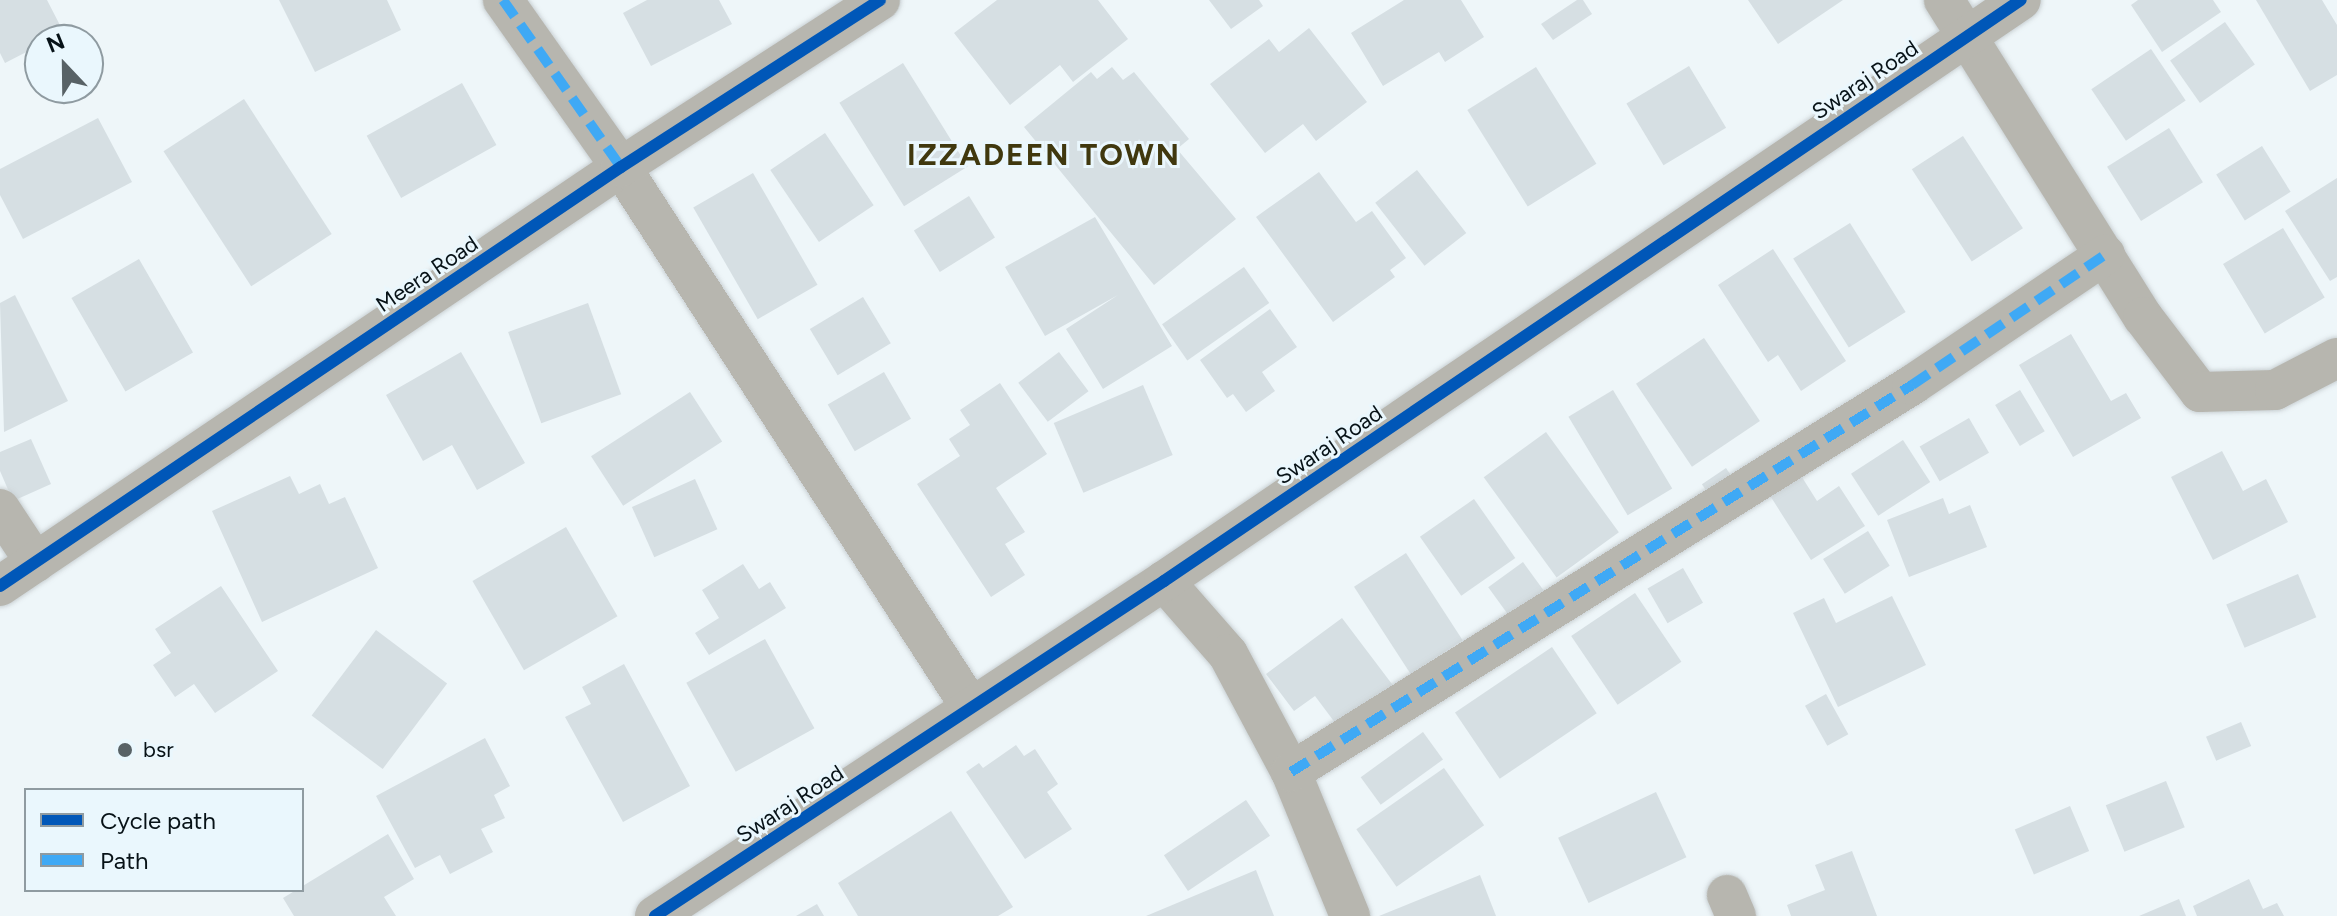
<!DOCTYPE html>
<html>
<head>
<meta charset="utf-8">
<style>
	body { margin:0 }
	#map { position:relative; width:2337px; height:916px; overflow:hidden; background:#eef6f9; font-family:Figtree,sans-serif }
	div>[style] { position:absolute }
	.building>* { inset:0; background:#d6dfe3; transform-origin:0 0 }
	.roads { filter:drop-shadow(0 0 2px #cad1d4) drop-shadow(0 0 2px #cad1d4) }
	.minor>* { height:40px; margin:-20px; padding:0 20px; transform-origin:20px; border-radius:20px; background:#b7b6af }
	.quiet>* { height:10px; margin-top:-5px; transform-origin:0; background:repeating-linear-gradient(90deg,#3fa9f5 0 20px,transparent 0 30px) }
	.cycleway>* { height:12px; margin:-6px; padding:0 6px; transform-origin:6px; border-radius:6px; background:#0057b8 }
	.dots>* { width:22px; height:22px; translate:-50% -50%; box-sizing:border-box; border:4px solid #eaf7fd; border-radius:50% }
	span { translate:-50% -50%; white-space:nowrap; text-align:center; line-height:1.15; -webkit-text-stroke:6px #eaf7fd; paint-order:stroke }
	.street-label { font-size:22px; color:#071217 }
	.poi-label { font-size:22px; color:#071217 }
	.left { translate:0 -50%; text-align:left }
	.district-label { font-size:30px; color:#40380e; font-weight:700; letter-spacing:2px }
	.legend { position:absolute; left:24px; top:788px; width:280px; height:104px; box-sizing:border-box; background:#eaf7fd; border:2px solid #8f9ba1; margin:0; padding:10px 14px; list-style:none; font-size:24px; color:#071217 }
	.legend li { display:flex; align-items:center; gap:16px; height:40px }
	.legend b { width:40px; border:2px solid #8f9ba1 }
	.north { position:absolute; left:24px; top:24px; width:80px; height:80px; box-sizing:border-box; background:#eaf7fd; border:2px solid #8f9ba1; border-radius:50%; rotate:338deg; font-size:22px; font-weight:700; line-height:32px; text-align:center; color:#071217 }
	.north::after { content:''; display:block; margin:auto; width:28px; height:36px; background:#586266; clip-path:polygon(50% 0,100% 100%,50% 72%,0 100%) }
</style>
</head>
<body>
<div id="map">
	<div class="building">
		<div style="clip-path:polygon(0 0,47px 0,64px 33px,40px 40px,40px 45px,5px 63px,0 53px)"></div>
		<div style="clip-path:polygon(279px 0,387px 0,401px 30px,315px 72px)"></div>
		<div style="clip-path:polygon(647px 0,719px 0,732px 24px,651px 66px,623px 13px)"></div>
		<div style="clip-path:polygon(997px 0,1098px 0,1128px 39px,1073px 82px,1060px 65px,1010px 105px,954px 33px)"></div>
		<div style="clip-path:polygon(1209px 0,1259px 0,1263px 6px,1231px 29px)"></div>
		<div style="clip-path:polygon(1404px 0,1461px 0,1484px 37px,1445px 62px,1439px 52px,1383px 86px,1351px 33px)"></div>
		<div style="clip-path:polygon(1577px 0,1583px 0,1592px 14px,1553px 40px,1541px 24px)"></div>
		<div style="clip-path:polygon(1748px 0,1843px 0,1778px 44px)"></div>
		<div style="clip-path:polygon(2138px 0,2213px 0,2221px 12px,2162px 52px,2131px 5px)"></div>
		<div style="clip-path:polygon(2256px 0,2322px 0,2337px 25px,2337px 75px,2310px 91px)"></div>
		<div style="left:2225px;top:22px;width:52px;height:67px;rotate:55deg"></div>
		<div style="clip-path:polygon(1309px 28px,1367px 102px,1316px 141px,1303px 124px,1265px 153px,1210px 84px,1269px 39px,1279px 52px)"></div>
		<div style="left:2151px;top:49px;width:62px;height:72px;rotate:56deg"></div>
		<div style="left:903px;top:63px;width:122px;height:75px;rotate:58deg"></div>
		<div style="left:1689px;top:66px;width:72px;height:73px;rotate:59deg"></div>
		<div style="clip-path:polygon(1112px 67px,1123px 80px,1134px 72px,1189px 139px,1177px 149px,1236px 219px,1154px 285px,1024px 127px,1091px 72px,1097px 79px)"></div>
		<div style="left:1536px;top:67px;width:114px;height:81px;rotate:58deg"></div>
		<div style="left:462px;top:83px;width:71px;height:109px;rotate:61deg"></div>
		<div style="left:244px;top:99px;width:161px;height:96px;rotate:57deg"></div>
		<div style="clip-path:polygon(98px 118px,132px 182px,23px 239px,0 195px,0 169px)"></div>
		<div style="left:2169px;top:128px;width:64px;height:73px;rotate:58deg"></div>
		<div style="left:825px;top:133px;width:87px;height:66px;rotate:56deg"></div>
		<div style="left:1963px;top:136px;width:110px;height:61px;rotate:57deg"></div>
		<div style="left:2262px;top:146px;width:54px;height:54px;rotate:58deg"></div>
		<div style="left:1417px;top:170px;width:80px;height:53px;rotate:52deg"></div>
		<div style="clip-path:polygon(1319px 172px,1356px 222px,1372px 211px,1406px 258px,1390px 270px,1395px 277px,1333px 322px,1256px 217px)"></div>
		<div style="left:753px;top:173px;width:129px;height:69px;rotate:60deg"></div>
		<div style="clip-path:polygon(2337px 178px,2337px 277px,2330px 281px,2285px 211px)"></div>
		<div style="left:969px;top:196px;width:49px;height:65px;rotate:58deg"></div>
		<div style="clip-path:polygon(1095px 217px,1172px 346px,1103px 389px,1066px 329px,1118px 295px,1045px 336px,1005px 267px)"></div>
		<div style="left:1850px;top:223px;width:105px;height:67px;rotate:58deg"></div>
		<div style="left:2283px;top:228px;width:81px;height:70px;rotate:59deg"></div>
		<div style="clip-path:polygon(1773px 249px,1846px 361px,1801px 391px,1778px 355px,1768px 362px,1718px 285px)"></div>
		<div style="left:139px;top:259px;width:108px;height:78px;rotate:60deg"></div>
		<div style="left:1244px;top:267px;width:44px;height:100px;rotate:55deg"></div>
		<div style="clip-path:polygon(15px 295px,68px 401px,4px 432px,0 303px)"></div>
		<div style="left:863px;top:297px;width:54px;height:62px;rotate:59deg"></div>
		<div style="left:588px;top:303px;width:97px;height:85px;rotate:70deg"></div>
		<div style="clip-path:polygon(1270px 309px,1297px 347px,1262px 372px,1275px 391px,1246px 412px,1233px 394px,1227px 398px,1200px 360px)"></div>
		<div style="clip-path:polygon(2071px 334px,2111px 401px,2126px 393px,2141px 418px,2073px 457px,2019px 365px)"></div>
		<div style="left:1704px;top:338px;width:100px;height:82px;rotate:56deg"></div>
		<div style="clip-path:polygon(461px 352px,525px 463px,477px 490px,452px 445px,423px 461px,386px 395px)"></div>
		<div style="left:1059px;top:352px;width:49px;height:51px;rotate:53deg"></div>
		<div style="left:884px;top:372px;width:54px;height:65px;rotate:60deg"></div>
		<div style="clip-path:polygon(1000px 383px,1047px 454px,996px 488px,1025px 532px,1005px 544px,1025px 575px,991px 597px,917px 484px,960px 456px,949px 439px,970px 425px,960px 410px)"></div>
		<div style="left:1143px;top:385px;width:76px;height:97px;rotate:67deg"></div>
		<div style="left:1613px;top:390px;width:115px;height:52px;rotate:59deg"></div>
		<div style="left:2020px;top:390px;width:48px;height:29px;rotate:59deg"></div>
		<div style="left:690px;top:392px;width:59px;height:118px;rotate:57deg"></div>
		<div style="left:1969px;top:418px;width:40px;height:57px;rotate:60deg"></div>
		<div style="left:1546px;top:432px;width:124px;height:77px;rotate:54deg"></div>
		<div style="clip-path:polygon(31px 439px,51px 484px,13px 501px,0 471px,0 452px)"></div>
		<div style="left:1903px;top:440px;width:50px;height:62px;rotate:57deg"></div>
		<div style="clip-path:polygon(2222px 451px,2243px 491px,2266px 479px,2288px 522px,2213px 560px,2171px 477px)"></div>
		<div style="left:1726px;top:468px;width:18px;height:29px;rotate:56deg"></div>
		<div style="clip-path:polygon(1800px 474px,1817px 501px,1839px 486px,1865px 526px,1811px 560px,1769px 494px)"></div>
		<div style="clip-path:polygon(290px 476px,299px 494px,320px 484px,329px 504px,345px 497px,378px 568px,262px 622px,212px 511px)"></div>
		<div style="left:695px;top:479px;width:55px;height:69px;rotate:66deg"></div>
		<div style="clip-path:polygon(1943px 498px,1949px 514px,1970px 505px,1987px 547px,1909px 577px,1887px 520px)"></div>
		<div style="left:1474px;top:499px;width:72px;height:66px;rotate:55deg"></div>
		<div style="left:566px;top:527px;width:103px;height:108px;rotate:60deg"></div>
		<div style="left:1868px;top:531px;width:41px;height:53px;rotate:58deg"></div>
		<div style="left:1406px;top:553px;width:104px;height:62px;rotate:57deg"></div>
		<div style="left:1523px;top:562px;width:47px;height:43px;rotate:54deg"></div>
		<div style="clip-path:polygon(743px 564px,759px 589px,770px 582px,786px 608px,709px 655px,695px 633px,719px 618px,702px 590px)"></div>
		<div style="left:1683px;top:568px;width:40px;height:41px;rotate:60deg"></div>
		<div style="left:2298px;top:574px;width:47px;height:78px;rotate:67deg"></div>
		<div style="clip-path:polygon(221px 586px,278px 671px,215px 713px,194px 684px,175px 697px,153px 665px,171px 653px,155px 629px)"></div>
		<div style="left:1635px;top:593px;width:83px;height:77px;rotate:56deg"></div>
		<div style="clip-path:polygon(1892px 596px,1926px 665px,1838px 707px,1793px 613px,1824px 598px,1836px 623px)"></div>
		<div style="clip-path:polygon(1342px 618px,1398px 692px,1342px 732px,1315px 696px,1294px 711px,1266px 674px)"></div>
		<div style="left:376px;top:630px;width:89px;height:107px;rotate:37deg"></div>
		<div style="left:765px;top:639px;width:102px;height:90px;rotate:61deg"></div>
		<div style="left:1552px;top:647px;width:80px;height:117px;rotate:56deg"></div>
		<div style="clip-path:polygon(624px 664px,690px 786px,623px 822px,565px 717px,591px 704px,582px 687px)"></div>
		<div style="left:1826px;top:694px;width:46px;height:24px;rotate:61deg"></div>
		<div style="left:2241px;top:722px;width:26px;height:38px;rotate:67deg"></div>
		<div style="left:1423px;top:732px;width:34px;height:77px;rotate:54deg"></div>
		<div style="clip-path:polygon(485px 738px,510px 786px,494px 795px,505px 818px,481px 829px,493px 852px,450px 874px,440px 855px,415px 868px,376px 796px)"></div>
		<div style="clip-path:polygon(1016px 745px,1024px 756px,1035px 749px,1058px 784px,1047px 792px,1072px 829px,1025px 859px,966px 772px,979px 763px,983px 768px)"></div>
		<div style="left:1444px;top:768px;width:70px;height:107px;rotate:55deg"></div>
		<div style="left:2166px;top:781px;width:50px;height:65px;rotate:68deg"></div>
		<div style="left:1656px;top:792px;width:72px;height:108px;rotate:65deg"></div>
		<div style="left:1246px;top:800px;width:43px;height:99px;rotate:56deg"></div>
		<div style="left:2070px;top:806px;width:49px;height:60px;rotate:67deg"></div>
		<div style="clip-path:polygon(951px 811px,1013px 907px,998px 916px,858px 916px,838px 883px)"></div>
		<div style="clip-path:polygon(388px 834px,414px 879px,384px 897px,396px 916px,294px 916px,283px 898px)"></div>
		<div style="clip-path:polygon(1852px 851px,1877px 916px,1791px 916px,1787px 905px,1825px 890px,1815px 865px)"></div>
		<div style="clip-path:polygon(1256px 870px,1274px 916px,1146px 916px)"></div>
		<div style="clip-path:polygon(1480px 875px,1496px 916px,1379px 916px)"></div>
		<div style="clip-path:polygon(2249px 879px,2263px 909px,2277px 903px,2284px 916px,2197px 916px,2193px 906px)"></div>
		<div style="clip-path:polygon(2179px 899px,2186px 916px,2139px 916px)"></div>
		<div style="clip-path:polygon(817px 904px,824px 916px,796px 916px)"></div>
	</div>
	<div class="roads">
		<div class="minor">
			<div style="left:503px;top:0;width:204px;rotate:54.8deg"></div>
			<div style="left:621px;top:167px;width:642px;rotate:57.08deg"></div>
			<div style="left:1944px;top:0;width:374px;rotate:57.9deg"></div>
			<div style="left:2143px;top:317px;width:94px;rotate:52.8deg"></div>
			<div style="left:2200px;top:392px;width:75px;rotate:-1.5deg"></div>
			<div style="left:2275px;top:390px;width:70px;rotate:-27.3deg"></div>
			<div style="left:0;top:509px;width:64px;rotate:56.6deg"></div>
			<div style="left:1164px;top:581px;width:97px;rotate:48.8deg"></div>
			<div style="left:1228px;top:654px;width:134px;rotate:61.9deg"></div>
			<div style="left:1291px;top:772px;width:156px;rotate:67.7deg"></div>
			<div style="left:0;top:586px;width:749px;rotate:-34.01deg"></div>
			<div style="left:621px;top:167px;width:308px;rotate:-32.8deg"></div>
			<div style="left:1291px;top:772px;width:732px;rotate:-31.93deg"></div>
			<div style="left:1912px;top:385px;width:233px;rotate:-34deg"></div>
			<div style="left:1727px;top:895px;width:23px;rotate:67deg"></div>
			<div style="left:655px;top:916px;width:609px;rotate:-33.35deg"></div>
			<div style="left:1164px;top:581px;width:1035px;rotate:-34.14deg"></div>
		</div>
	</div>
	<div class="quiet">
		<div style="left:503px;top:0;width:204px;rotate:54.8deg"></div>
		<div style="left:1291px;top:772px;width:732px;rotate:-31.93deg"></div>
		<div style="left:1912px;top:385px;width:233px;rotate:-34deg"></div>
	</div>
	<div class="cycleway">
		<div style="left:0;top:586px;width:749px;rotate:-34.01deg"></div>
		<div style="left:621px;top:167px;width:308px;rotate:-32.8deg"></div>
		<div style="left:655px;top:916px;width:609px;rotate:-33.35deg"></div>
		<div style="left:1164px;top:581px;width:1035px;rotate:-34.14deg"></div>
	</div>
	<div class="dots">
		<div style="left:125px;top:750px;background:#586266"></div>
	</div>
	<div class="street-label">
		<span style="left:1865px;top:80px;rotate:-34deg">Swaraj Road</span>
		<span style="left:427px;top:274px;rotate:-34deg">Meera Road</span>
		<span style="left:1329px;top:445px;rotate:-34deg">Swaraj Road</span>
		<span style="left:790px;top:804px;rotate:-33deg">Swaraj Road</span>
	</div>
	<div class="poi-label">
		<span class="left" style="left:143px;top:750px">bsr</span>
	</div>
	<div class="district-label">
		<span style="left:1044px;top:155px">IZZADEEN TOWN</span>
	</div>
	<ul class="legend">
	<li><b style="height:10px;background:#0057b8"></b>Cycle path</li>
	<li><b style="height:10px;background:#3fa9f5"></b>Path</li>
	</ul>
	<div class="north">N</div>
</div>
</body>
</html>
